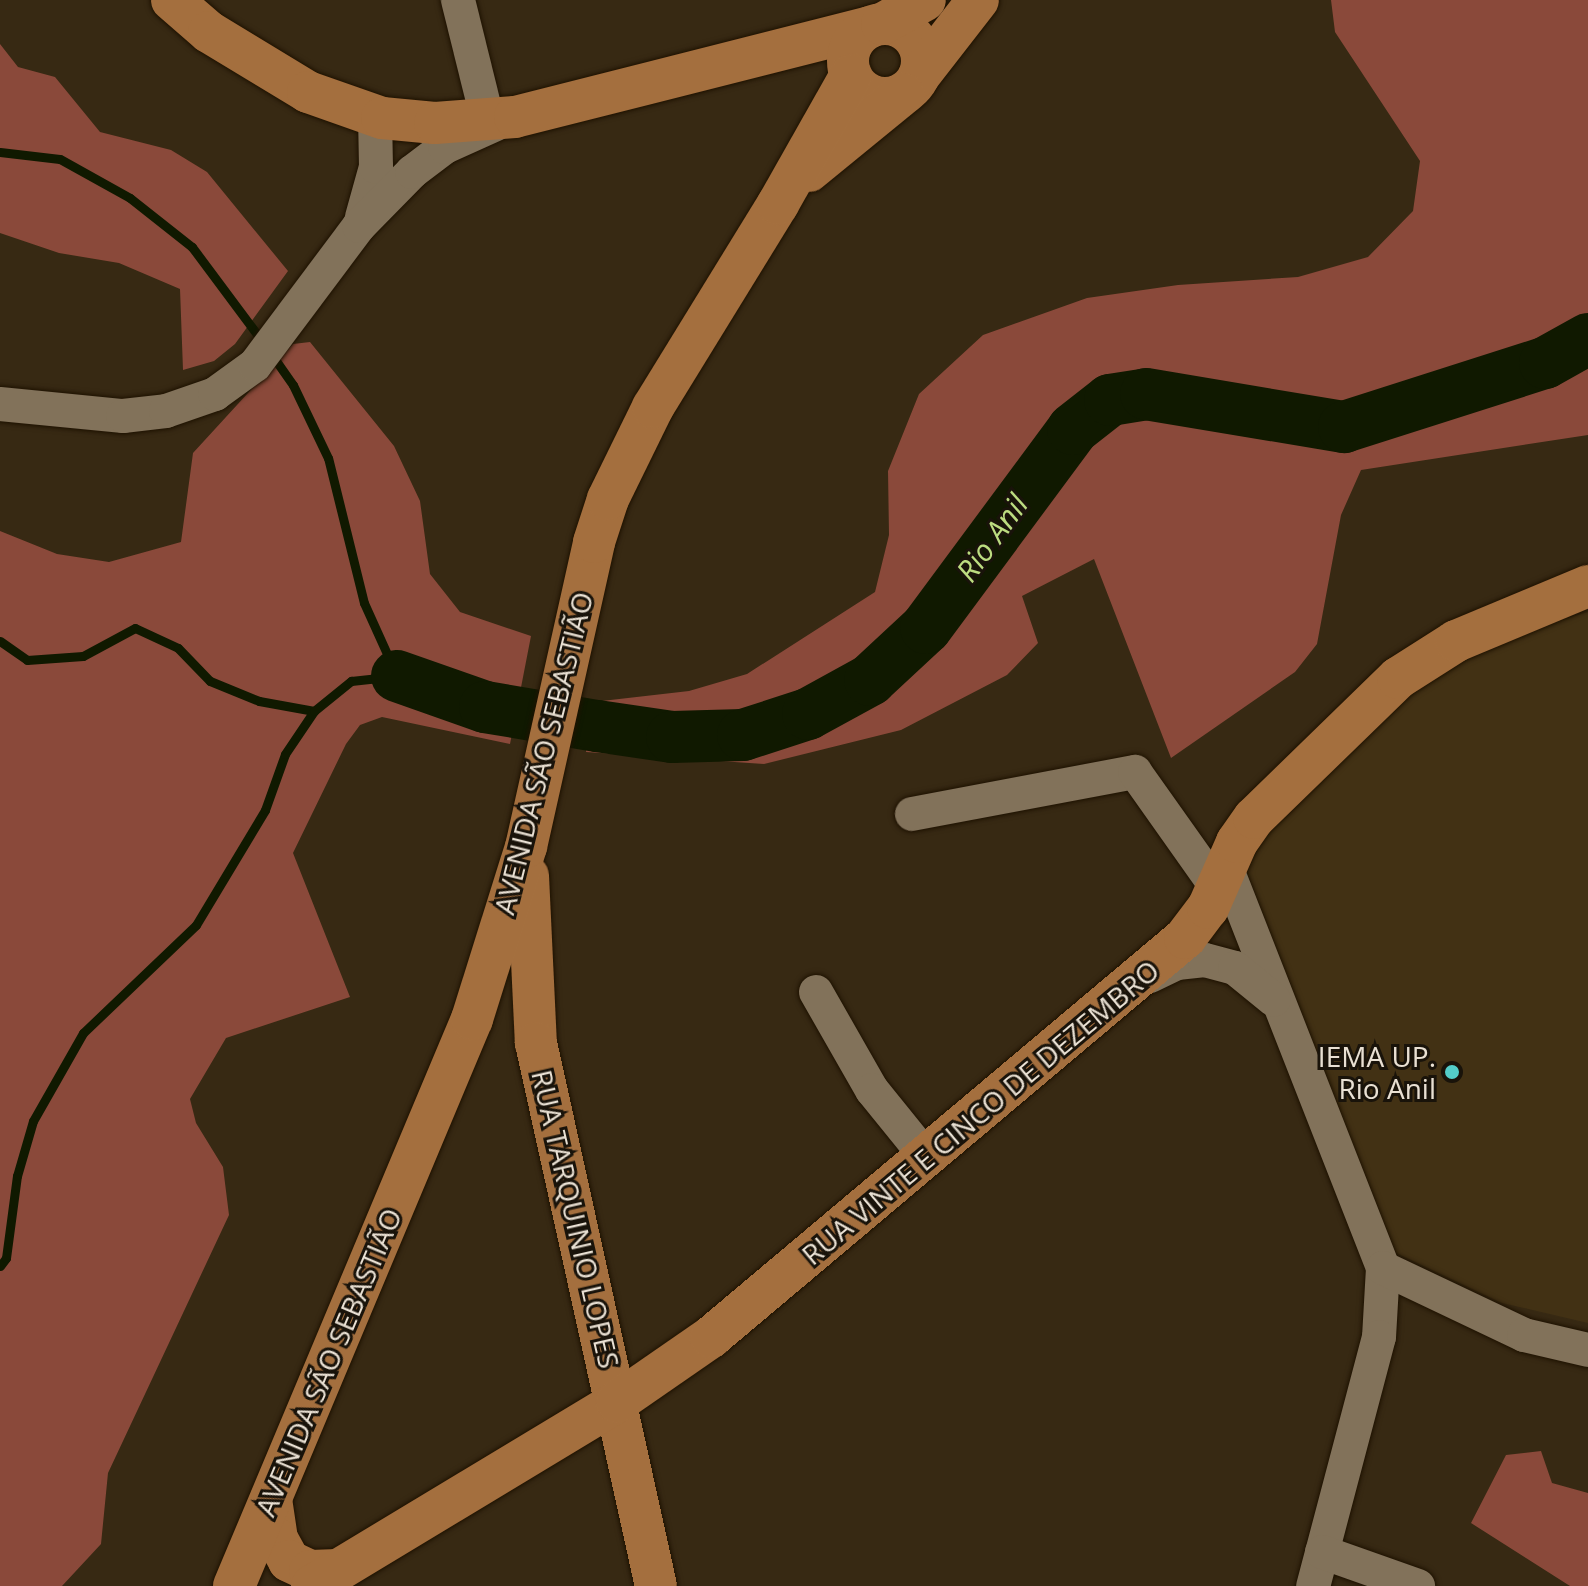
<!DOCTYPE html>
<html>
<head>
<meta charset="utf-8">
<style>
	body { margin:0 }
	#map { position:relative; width:1588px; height:1586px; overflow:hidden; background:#372913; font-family:"Open Sans",sans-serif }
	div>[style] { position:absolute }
	.built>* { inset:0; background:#423114 }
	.forest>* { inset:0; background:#8a493a }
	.stream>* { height:9px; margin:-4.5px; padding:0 4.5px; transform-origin:4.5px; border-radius:4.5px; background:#101900 }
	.river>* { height:52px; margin:-26px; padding:0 26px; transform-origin:26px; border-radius:26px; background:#101900 }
	.roads { filter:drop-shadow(0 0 2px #1e1200) drop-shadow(0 0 2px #1e1200) }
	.minor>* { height:34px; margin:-17px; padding:0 17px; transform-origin:17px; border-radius:17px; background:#82725a }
	.major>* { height:42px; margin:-21px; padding:0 21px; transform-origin:21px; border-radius:21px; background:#a46f3e }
	.major>.ring { margin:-21px; padding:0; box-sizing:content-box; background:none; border:42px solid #a46f3e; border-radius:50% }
	.dots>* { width:22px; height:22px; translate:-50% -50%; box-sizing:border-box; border:4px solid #19130a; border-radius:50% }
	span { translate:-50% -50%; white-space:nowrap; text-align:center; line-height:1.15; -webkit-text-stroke:6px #19130a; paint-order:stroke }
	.street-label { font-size:28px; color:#e9e0d3 }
	.poi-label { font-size:28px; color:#e9e0d3 }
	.right { translate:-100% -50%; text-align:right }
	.water-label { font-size:30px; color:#bcdc80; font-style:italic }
</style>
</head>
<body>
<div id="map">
	<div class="built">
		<div style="clip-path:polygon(1588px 612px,1588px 1323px,1502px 1303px,1388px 1249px,1245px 896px,1247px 872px,1260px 839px,1398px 701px,1446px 665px,1503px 638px)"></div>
	</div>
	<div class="forest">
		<div style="clip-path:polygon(1331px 0,1588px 0,1588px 435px,1361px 470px,1341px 515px,1317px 644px,1295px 672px,1171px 758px,1094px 559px,1022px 596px,1038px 643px,1007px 675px,901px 730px,764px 764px,586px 752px,593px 702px,689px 691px,747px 674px,875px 592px,889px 535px,888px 471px,919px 394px,983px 335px,1087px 298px,1178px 285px,1298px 277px,1368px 257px,1413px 211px,1420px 161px,1335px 32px)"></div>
		<div style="clip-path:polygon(0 44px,18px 67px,55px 77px,100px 132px,171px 150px,207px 172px,288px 271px,235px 344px,214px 361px,183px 370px,180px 289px,119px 263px,59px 253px,0 233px)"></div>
		<div style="clip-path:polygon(310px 342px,394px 446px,420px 501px,430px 574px,460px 612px,531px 636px,510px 744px,382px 717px,360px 725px,346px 744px,293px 853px,350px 997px,226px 1038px,190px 1099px,196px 1123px,223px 1167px,229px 1215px,108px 1473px,101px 1544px,62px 1586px,0 1586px,0 531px,57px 554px,109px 562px,181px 542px,193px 453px,293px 344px)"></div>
		<div style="clip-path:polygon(1541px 1451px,1552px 1483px,1588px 1493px,1588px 1586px,1570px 1586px,1471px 1523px,1506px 1455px)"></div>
	</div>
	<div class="stream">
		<div style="left:0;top:152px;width:60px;rotate:6.7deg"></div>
		<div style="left:60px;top:159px;width:80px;rotate:29.1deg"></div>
		<div style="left:130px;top:198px;width:79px;rotate:38.3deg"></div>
		<div style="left:192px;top:247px;width:117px;rotate:53.3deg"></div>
		<div style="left:0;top:641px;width:33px;rotate:35deg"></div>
		<div style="left:27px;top:660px;width:56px;rotate:-4.1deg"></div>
		<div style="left:83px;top:656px;width:59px;rotate:-28.3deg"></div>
		<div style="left:135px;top:628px;width:47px;rotate:24.9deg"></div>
		<div style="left:178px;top:648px;width:46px;rotate:45.9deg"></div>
		<div style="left:210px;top:681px;width:53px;rotate:22.2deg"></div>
		<div style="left:259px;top:701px;width:56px;rotate:10.3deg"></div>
		<div style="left:0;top:1266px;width:10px;rotate:-53deg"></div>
		<div style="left:6px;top:1258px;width:83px;rotate:-82.4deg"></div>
		<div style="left:17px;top:1176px;width:57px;rotate:-73.8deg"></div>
		<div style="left:33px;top:1121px;width:101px;rotate:-60.4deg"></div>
		<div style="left:83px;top:1033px;width:156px;rotate:-43.7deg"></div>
		<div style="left:196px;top:925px;width:134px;rotate:-59deg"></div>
		<div style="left:265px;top:810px;width:59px;rotate:-70.3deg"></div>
		<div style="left:285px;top:754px;width:52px;rotate:-56deg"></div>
		<div style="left:314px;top:711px;width:48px;rotate:-39deg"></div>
		<div style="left:351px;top:681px;width:46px;rotate:-6.2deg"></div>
		<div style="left:397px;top:676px;width:80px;rotate:-114.3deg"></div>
		<div style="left:364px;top:603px;width:149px;rotate:-103.9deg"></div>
		<div style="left:328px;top:458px;width:81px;rotate:-115.6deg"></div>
		<div style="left:293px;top:385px;width:39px;rotate:-125deg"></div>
	</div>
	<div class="river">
		<div style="left:397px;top:676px;width:93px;rotate:19.4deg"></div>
		<div style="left:485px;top:707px;width:114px;rotate:9.6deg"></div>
		<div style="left:597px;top:726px;width:76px;rotate:8.3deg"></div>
		<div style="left:672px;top:737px;width:71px;rotate:-1.6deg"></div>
		<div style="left:743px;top:735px;width:68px;rotate:-17.9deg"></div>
		<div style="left:808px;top:714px;width:71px;rotate:-28.7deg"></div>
		<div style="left:870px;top:680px;width:76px;rotate:-42.9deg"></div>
		<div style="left:926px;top:628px;width:247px;rotate:-53.5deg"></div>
		<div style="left:1073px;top:429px;width:47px;rotate:-38.1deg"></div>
		<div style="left:1110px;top:400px;width:36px;rotate:-9deg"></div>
		<div style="left:1146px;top:394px;width:201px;rotate:9.5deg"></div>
		<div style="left:1344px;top:427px;width:211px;rotate:-17.7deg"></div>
		<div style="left:1545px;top:363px;width:49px;rotate:-29.2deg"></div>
	</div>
	<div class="roads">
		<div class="minor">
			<div style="left:458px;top:0;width:125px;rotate:76.1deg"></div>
			<div style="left:362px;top:217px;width:52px;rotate:-74.4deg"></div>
			<div style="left:376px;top:167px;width:51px;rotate:-91.1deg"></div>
			<div style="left:0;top:404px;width:124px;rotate:5.6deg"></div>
			<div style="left:123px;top:416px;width:43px;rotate:-6.6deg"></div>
			<div style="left:166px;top:411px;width:52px;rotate:-19.1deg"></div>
			<div style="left:215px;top:394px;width:49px;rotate:-35.9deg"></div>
			<div style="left:255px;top:365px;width:174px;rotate:-53.2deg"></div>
			<div style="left:359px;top:226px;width:76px;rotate:-45.5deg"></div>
			<div style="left:412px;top:172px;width:41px;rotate:-37.1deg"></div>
			<div style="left:445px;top:147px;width:56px;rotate:-24.3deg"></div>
			<div style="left:912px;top:814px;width:227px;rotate:-10.7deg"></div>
			<div style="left:1135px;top:772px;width:142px;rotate:54.7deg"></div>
			<div style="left:1226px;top:867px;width:431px;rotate:68.6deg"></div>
			<div style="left:1383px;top:1268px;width:69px;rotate:93.3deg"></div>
			<div style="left:1379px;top:1337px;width:258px;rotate:104.8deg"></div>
			<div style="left:1150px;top:976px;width:30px;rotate:-26deg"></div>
			<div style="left:1177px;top:963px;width:28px;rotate:-6deg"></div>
			<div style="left:1205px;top:960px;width:31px;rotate:15deg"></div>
			<div style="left:1235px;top:968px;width:50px;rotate:39.4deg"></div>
			<div style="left:816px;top:992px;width:113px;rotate:60.3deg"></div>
			<div style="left:872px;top:1090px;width:87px;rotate:51deg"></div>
			<div style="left:1383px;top:1268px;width:156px;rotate:25.4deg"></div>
			<div style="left:1524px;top:1335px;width:66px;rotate:13.2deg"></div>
			<div style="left:1322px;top:1552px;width:102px;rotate:19.5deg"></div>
		</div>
		<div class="major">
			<div style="left:172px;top:0;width:49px;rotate:40.9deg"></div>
			<div style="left:209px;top:32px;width:116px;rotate:31.2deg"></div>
			<div style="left:308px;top:92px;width:78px;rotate:19.4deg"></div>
			<div style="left:382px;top:118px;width:53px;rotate:5.4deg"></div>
			<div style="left:435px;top:123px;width:80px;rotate:-4.3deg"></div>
			<div style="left:515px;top:117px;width:366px;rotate:-14.2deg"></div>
			<div class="ring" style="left:848px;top:24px;width:32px;height:32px"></div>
			<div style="left:882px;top:24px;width:49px;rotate:-29.2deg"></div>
			<div style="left:919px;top:76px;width:96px;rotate:-52.2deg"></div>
			<div style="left:809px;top:171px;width:122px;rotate:-39.3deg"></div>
			<div style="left:528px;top:876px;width:167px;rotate:87.3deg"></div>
			<div style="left:536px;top:1043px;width:556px;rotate:77.54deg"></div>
			<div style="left:271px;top:1499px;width:40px;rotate:81.5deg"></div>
			<div style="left:277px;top:1539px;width:25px;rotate:61deg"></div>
			<div style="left:289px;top:1561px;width:23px;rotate:25deg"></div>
			<div style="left:310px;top:1571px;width:28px;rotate:-2deg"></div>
			<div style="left:234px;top:1586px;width:615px;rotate:-67.23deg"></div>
			<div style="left:472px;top:1019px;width:180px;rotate:-72.6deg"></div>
			<div style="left:526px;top:847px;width:312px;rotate:-77.4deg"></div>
			<div style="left:594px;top:542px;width:45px;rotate:-72deg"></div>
			<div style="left:608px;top:499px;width:102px;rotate:-63.9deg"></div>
			<div style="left:653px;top:407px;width:238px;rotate:-58.4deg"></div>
			<div style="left:778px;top:204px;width:148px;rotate:-60.5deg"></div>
			<div style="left:312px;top:1586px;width:356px;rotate:-31.1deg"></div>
			<div style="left:617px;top:1402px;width:114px;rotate:-34.7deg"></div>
			<div style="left:711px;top:1337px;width:620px;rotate:-40.09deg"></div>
			<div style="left:1185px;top:938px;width:38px;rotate:-53deg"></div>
			<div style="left:1208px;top:908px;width:72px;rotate:-66.3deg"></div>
			<div style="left:1237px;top:842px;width:29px;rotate:-55deg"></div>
			<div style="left:1254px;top:818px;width:201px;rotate:-44.2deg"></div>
			<div style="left:1398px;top:678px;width:69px;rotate:-32.5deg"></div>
			<div style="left:1456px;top:641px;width:143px;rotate:-22.6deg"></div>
		</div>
	</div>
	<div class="dots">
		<div style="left:1452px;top:1072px;background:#53cdc9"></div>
	</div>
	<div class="street-label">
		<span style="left:543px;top:753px;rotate:-76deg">AVENIDA SÃO SEBASTIÃO</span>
		<span style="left:980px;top:1112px;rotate:-40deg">RUA VINTE E CINCO DE DEZEMBRO</span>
		<span style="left:576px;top:1219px;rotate:77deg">RUA TARQUINIO LOPES</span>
		<span style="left:328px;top:1362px;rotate:-67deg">AVENIDA SÃO SEBASTIÃO</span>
	</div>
	<div class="poi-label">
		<span class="right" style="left:1436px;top:1072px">IEMA UP.<br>Rio Anil</span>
	</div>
	<div class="water-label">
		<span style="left:992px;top:538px;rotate:-54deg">Rio Anil</span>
	</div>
</div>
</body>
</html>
